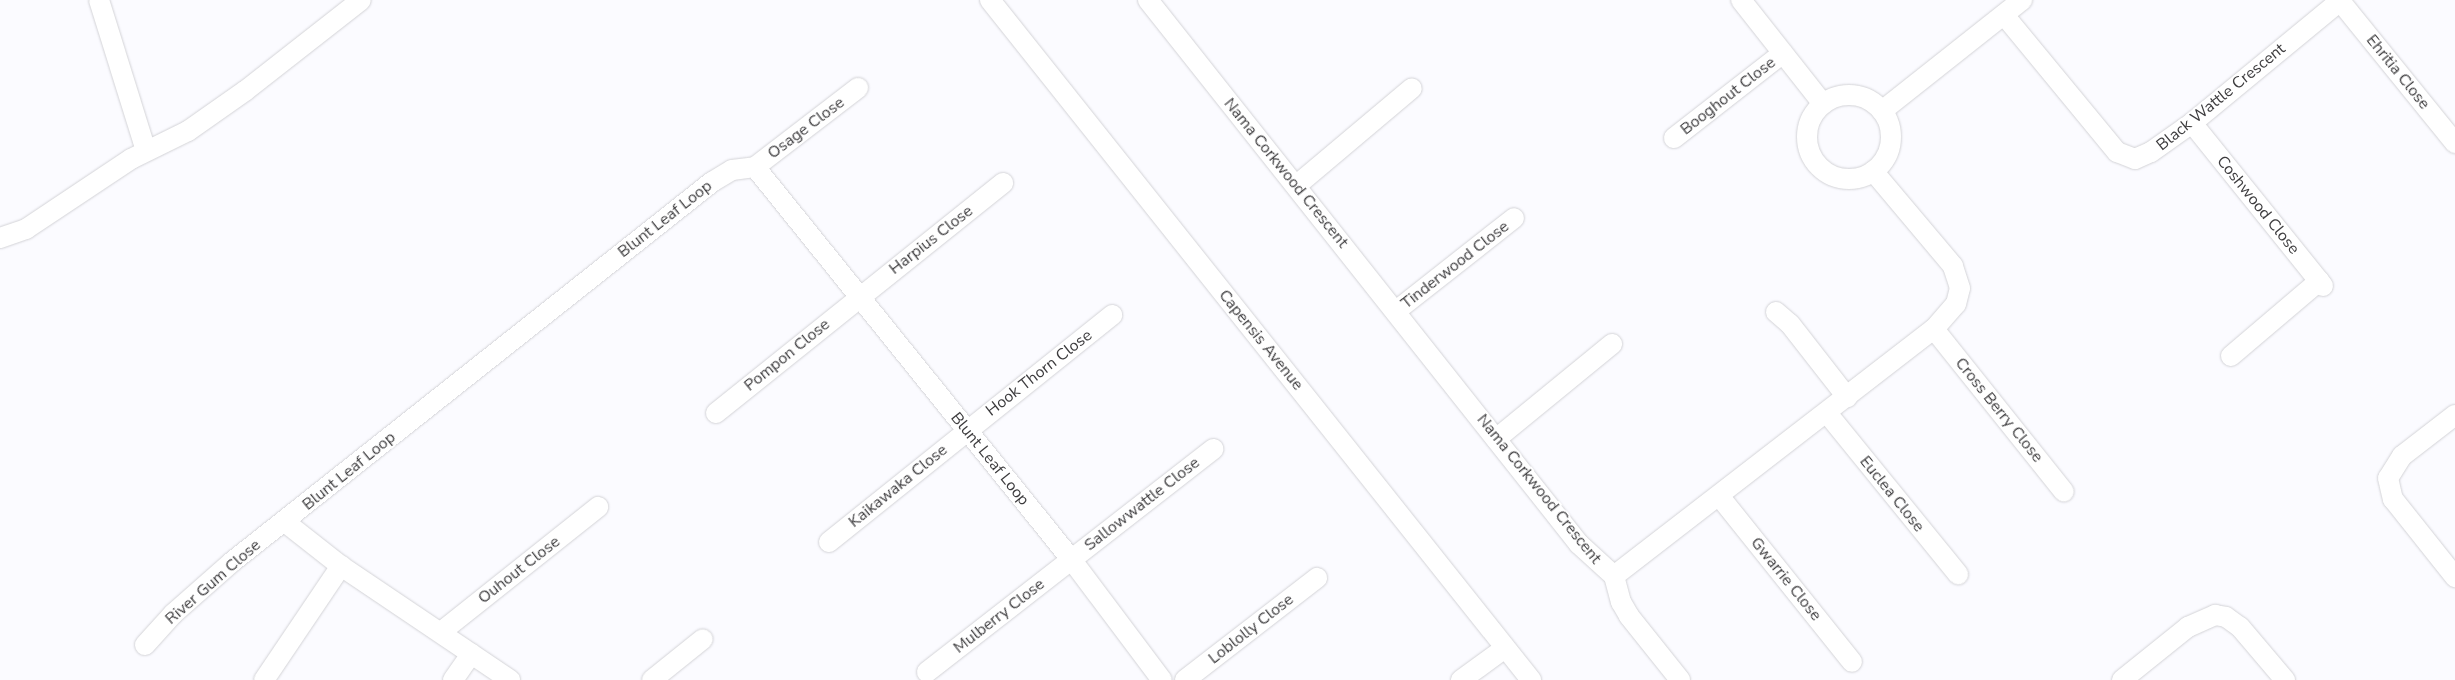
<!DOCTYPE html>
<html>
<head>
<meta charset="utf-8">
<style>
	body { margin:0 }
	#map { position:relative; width:2455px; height:680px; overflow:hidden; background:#fbfbff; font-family:"Nunito Sans",sans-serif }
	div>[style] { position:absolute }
	.roads { filter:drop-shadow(0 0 1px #d3d3d7) drop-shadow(0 0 1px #d3d3d7) }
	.minor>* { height:20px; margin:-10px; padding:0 10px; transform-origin:10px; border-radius:10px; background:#fff }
	.minor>.ring { margin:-10px; padding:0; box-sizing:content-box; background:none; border:20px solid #fff; border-radius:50% }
	span { translate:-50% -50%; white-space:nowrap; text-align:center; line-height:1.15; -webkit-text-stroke:4px #fff; paint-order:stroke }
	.street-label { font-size:16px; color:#3d3c3e }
</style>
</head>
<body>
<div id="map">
	<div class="roads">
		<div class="minor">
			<div style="left:99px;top:0;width:158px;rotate:72.7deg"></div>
			<div style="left:990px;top:0;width:869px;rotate:51.49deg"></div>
			<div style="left:1148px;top:0;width:694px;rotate:51.61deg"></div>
			<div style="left:1579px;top:544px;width:47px;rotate:42.4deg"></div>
			<div style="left:1741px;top:0;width:132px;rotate:51.7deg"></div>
			<div style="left:2340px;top:1px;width:183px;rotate:51deg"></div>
			<div style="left:2004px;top:15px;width:178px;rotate:50.5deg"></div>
			<div style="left:2117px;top:152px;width:19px;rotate:21deg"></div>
			<div style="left:2135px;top:159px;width:17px;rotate:-24deg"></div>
			<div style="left:2151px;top:152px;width:50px;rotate:-35.3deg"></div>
			<div style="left:2192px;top:123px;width:193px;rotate:-39.5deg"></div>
			<div class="ring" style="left:1807px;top:95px;width:64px;height:64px"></div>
			<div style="left:1882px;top:111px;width:179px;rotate:-38.4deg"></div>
			<div style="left:2192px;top:123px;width:209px;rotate:51.2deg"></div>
			<div style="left:1674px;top:138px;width:138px;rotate:-37.9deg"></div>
			<div style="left:755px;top:167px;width:504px;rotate:51.13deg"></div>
			<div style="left:1071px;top:559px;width:151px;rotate:53.1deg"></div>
			<div style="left:755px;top:167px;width:130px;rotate:-37.5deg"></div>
			<div style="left:1297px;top:185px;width:150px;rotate:-40.1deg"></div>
			<div style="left:0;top:238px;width:28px;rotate:-19deg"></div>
			<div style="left:26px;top:229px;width:126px;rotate:-33.7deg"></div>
			<div style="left:131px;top:159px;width:64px;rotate:-26.2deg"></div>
			<div style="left:188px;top:131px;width:70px;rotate:-35.1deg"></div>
			<div style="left:245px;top:91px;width:147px;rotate:-38.1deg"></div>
			<div style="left:1396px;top:311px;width:150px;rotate:-38.2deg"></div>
			<div style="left:1776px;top:312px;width:18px;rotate:41deg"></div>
			<div style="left:1790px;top:324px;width:93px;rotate:52deg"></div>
			<div style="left:1934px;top:329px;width:208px;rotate:51.4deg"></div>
			<div style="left:2231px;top:356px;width:116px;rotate:-40.4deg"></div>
			<div style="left:716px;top:413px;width:368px;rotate:-38.7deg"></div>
			<div style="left:1827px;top:413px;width:208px;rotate:50.9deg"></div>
			<div style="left:2455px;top:415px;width:67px;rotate:142.3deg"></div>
			<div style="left:2402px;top:456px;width:26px;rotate:122deg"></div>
			<div style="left:2388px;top:478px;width:22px;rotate:77deg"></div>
			<div style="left:2393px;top:499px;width:100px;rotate:51.5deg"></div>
			<div style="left:1496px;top:439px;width:150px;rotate:-39.3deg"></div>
			<div style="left:1720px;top:497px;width:211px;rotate:51.3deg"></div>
			<div style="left:285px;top:522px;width:71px;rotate:38.2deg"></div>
			<div style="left:341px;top:566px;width:204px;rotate:34deg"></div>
			<div style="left:829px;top:542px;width:363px;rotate:-38.7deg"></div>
			<div style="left:1614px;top:576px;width:404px;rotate:-37.7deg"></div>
			<div style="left:1934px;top:329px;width:33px;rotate:-49deg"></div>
			<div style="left:1956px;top:304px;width:16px;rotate:-76deg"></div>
			<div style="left:1960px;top:288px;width:23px;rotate:-108deg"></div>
			<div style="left:1953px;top:266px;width:124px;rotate:-130.1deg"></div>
			<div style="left:1614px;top:576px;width:27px;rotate:75deg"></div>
			<div style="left:1621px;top:602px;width:16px;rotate:60deg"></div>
			<div style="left:1629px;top:616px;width:82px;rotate:51.4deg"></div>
			<div style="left:441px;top:632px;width:201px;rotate:-38.5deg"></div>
			<div style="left:145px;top:645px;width:42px;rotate:-47.9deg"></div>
			<div style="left:173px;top:614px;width:79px;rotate:-41.4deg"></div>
			<div style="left:232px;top:562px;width:612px;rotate:-38.37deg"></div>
			<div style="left:712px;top:182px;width:23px;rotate:-31deg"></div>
			<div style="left:732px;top:170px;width:23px;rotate:-7deg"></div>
			<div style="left:927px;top:672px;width:363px;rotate:-37.9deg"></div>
			<div style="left:264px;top:680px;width:138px;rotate:-56deg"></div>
			<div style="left:453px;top:680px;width:32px;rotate:-55deg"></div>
			<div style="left:652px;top:680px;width:65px;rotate:-38.8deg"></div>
			<div style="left:1185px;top:680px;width:167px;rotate:-37.7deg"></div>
			<div style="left:1461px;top:680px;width:54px;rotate:-36deg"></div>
			<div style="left:2122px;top:680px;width:85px;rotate:-38.8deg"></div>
			<div style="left:2188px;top:627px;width:30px;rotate:-24deg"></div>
			<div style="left:2215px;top:615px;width:11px;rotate:10deg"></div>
			<div style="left:2226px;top:617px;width:17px;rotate:36deg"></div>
			<div style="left:2240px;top:627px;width:70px;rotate:49.7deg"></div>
		</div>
	</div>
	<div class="street-label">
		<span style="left:2398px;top:72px;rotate:51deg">Ehritia Close</span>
		<span style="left:1728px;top:96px;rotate:-38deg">Booghout Close</span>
		<span style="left:2221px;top:97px;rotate:-39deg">Black Wattle Crescent</span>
		<span style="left:806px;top:128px;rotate:-37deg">Osage Close</span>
		<span style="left:1286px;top:173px;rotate:51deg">Nama Corkwood Crescent</span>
		<span style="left:2258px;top:205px;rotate:51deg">Coshwood Close</span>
		<span style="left:665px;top:219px;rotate:-38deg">Blunt Leaf Loop</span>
		<span style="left:931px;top:240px;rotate:-38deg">Harpius Close</span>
		<span style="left:1455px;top:265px;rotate:-38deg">Tinderwood Close</span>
		<span style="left:1261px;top:340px;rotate:51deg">Capensis Avenue</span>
		<span style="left:787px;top:355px;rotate:-39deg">Pompon Close</span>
		<span style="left:1039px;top:373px;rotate:-38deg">Hook Thorn Close</span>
		<span style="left:1999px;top:410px;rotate:51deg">Cross Berry Close</span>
		<span style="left:990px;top:459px;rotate:51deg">Blunt Leaf Loop</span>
		<span style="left:349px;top:471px;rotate:-39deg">Blunt Leaf Loop</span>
		<span style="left:898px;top:486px;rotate:-39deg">Kaikawaka Close</span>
		<span style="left:1539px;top:489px;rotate:51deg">Nama Corkwood Crescent</span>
		<span style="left:1892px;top:494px;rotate:51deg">Euclea Close</span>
		<span style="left:1142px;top:504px;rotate:-38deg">Sallowwattle Close</span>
		<span style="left:519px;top:570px;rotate:-38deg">Ouhout Close</span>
		<span style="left:1786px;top:579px;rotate:51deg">Gwarrie Close</span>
		<span style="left:213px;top:582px;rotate:-41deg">River Gum Close</span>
		<span style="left:999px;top:616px;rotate:-38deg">Mulberry Close</span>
		<span style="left:1251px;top:629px;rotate:-38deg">Loblolly Close</span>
	</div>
</div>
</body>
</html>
